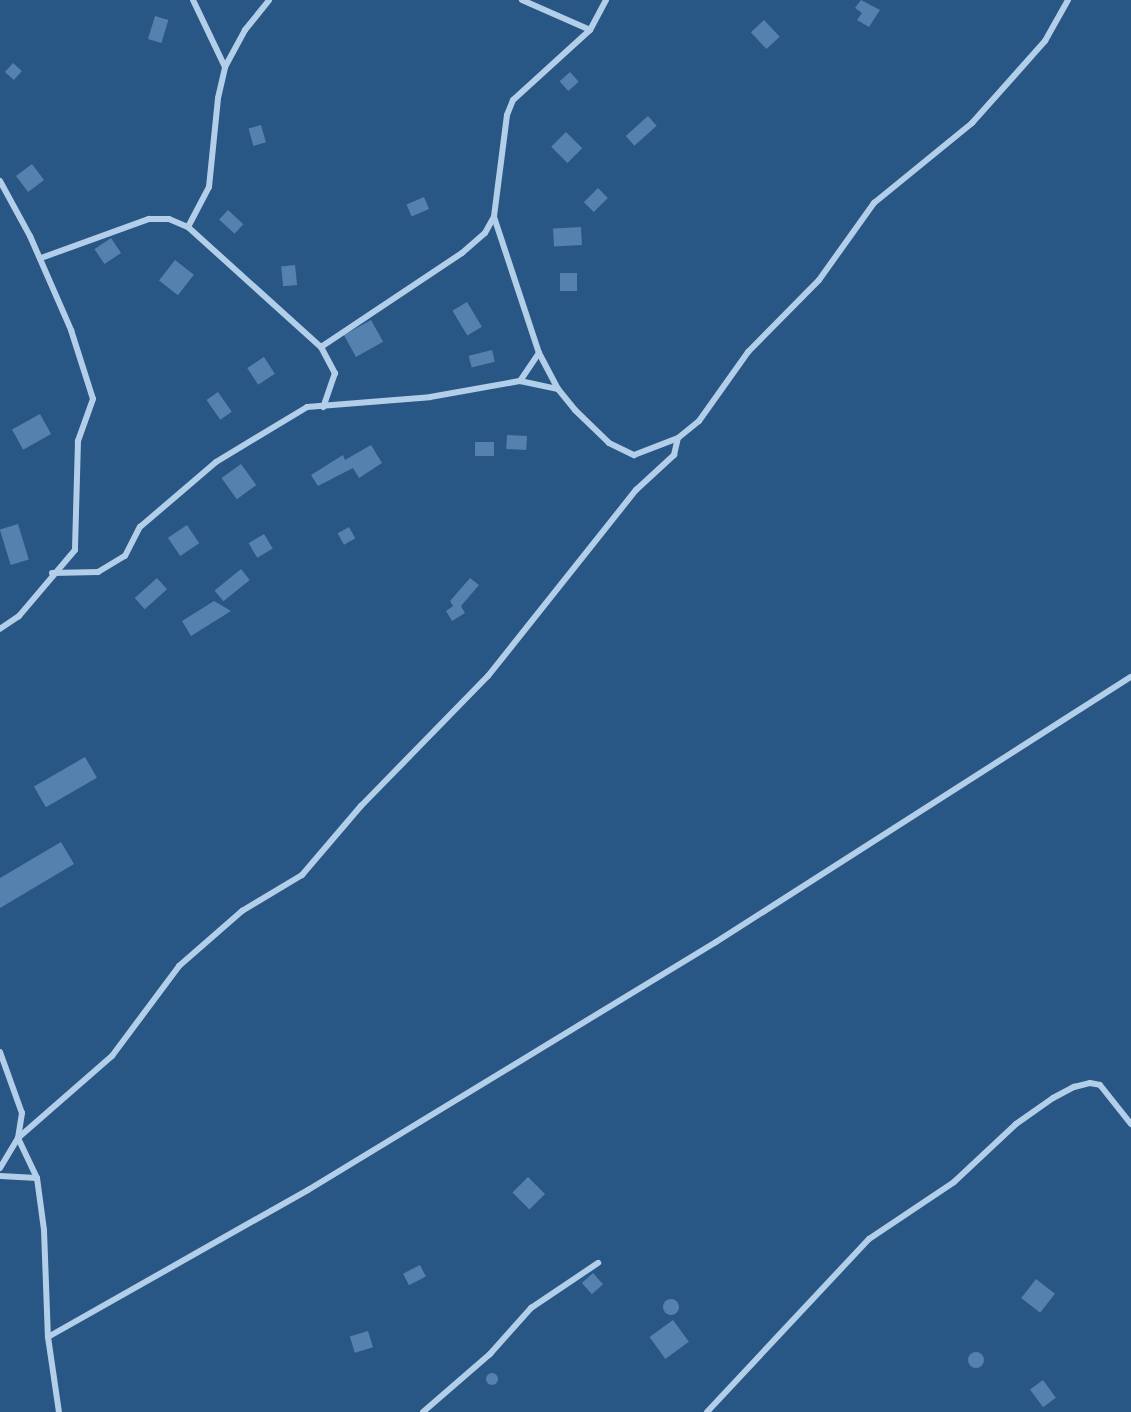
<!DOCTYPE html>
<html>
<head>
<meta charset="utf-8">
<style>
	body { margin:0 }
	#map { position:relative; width:1131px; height:1412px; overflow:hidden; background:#285685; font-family:Inter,sans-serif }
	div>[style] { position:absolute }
	.building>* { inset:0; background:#5581af; transform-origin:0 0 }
	.round { border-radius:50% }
	.minor>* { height:6px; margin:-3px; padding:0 3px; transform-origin:3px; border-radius:3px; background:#b3cee8 }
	span { translate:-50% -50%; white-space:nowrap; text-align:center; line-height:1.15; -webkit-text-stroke:4.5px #285685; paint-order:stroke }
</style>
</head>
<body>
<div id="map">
	<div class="building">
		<div style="clip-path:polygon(861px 0,880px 10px,869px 27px,857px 20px,862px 13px,855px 8px)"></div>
		<div style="left:155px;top:16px;width:14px;height:24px;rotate:17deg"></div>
		<div style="left:764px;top:20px;width:23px;height:18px;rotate:47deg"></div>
		<div style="left:13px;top:63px;width:12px;height:12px;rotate:42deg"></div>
		<div style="left:570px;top:72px;width:13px;height:14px;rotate:48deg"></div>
		<div style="left:648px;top:116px;width:13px;height:30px;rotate:48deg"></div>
		<div style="left:261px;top:125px;width:18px;height:13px;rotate:74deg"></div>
		<div style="left:566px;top:132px;width:23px;height:21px;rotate:45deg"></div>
		<div style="left:32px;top:164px;width:20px;height:20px;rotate:53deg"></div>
		<div style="left:598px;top:188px;width:14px;height:20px;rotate:45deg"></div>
		<div style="left:424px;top:197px;width:13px;height:19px;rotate:67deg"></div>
		<div style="left:228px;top:210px;width:21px;height:13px;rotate:43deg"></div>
		<div style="left:581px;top:227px;width:18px;height:28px;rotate:87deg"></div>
		<div style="left:111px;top:238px;width:18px;height:20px;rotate:56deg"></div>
		<div style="left:175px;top:260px;width:24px;height:26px;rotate:38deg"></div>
		<div style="left:295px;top:265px;width:20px;height:14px;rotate:84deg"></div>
		<div style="left:577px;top:273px;width:18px;height:17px;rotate:90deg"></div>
		<div style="left:467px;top:302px;width:29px;height:17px;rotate:59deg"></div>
		<div style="left:371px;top:320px;width:25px;height:31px;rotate:61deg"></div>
		<div style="left:492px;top:350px;width:12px;height:24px;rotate:76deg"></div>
		<div style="left:264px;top:357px;width:20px;height:20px;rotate:57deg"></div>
		<div style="left:218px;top:392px;width:24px;height:14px;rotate:55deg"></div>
		<div style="left:40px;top:414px;width:23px;height:32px;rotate:61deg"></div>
		<div style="left:507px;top:435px;width:20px;height:14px;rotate:3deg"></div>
		<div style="left:494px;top:442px;width:14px;height:19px;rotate:90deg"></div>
		<div style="clip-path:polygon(371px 445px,382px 463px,359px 478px,353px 468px,318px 486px,311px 475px,343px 455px,345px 460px)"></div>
		<div style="left:241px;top:464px;width:26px;height:24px;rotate:54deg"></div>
		<div style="left:18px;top:524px;width:37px;height:19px;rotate:73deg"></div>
		<div style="left:187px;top:525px;width:22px;height:23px;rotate:56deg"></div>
		<div style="left:349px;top:527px;width:13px;height:13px;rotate:61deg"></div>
		<div style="left:264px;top:534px;width:17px;height:18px;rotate:59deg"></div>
		<div style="left:241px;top:569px;width:14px;height:34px;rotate:51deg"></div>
		<div style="left:157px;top:578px;width:15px;height:30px;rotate:48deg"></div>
		<div style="clip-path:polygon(470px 578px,479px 585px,461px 606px,465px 613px,452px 621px,446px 611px,453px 606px,450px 601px)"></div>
		<div style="clip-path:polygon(214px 601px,231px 611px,191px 636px,182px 621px)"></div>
		<div style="left:85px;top:757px;width:24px;height:59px;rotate:60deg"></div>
		<div style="clip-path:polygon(61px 842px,74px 864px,0 908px,0 878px)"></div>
		<div style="left:528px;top:1177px;width:24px;height:22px;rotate:45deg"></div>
		<div style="left:420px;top:1265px;width:13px;height:19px;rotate:63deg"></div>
		<div style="left:593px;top:1273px;width:15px;height:15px;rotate:48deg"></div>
		<div style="left:1036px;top:1279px;width:24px;height:24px;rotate:38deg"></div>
		<div class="round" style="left:663px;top:1299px;width:16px;height:16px"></div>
		<div style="left:673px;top:1320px;width:27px;height:29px;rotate:54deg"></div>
		<div style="left:368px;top:1331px;width:17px;height:19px;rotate:73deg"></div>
		<div class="round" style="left:968px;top:1352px;width:16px;height:16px"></div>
		<div class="round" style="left:486px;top:1373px;width:12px;height:12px"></div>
		<div style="left:1043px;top:1380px;width:22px;height:16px;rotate:54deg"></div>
	</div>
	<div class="minor">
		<div style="left:193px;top:0;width:74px;rotate:64.5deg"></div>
		<div style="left:522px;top:0;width:74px;rotate:23.8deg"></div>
		<div style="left:606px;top:0;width:34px;rotate:118deg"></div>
		<div style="left:590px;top:30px;width:104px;rotate:137.7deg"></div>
		<div style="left:513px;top:100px;width:16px;rotate:112deg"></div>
		<div style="left:507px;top:115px;width:103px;rotate:97.3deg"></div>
		<div style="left:494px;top:217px;width:143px;rotate:71.7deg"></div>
		<div style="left:539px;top:353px;width:41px;rotate:62.2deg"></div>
		<div style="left:558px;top:389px;width:27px;rotate:51deg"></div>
		<div style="left:575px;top:410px;width:47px;rotate:44.1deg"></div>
		<div style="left:609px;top:443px;width:28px;rotate:26deg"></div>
		<div style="left:634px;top:455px;width:47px;rotate:-21.1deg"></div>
		<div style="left:0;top:181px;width:63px;rotate:61.4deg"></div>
		<div style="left:30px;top:236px;width:103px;rotate:66.4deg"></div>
		<div style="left:71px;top:330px;width:72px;rotate:72.3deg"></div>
		<div style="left:93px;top:399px;width:45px;rotate:109.7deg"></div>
		<div style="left:78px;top:441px;width:109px;rotate:91.6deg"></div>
		<div style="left:75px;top:550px;width:87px;rotate:130.3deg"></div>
		<div style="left:19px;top:616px;width:23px;rotate:146deg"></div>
		<div style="left:188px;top:227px;width:45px;rotate:-62.3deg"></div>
		<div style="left:209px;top:187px;width:89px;rotate:-84.2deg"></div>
		<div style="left:218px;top:98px;width:32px;rotate:-77deg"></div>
		<div style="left:225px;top:67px;width:42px;rotate:-61.6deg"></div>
		<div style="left:245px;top:30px;width:38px;rotate:-51deg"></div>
		<div style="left:41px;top:258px;width:115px;rotate:-19.9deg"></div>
		<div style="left:149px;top:219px;width:20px"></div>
		<div style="left:169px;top:219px;width:21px;rotate:23deg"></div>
		<div style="left:188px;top:227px;width:179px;rotate:42.1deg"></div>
		<div style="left:321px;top:347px;width:30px;rotate:62deg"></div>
		<div style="left:335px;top:373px;width:36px;rotate:109deg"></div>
		<div style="left:321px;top:347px;width:169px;rotate:-33.7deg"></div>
		<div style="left:462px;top:253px;width:30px;rotate:-41deg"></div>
		<div style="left:485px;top:233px;width:18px;rotate:-61deg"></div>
		<div style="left:520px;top:381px;width:34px;rotate:-56deg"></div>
		<div style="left:52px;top:573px;width:46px;rotate:-1.2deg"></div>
		<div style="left:98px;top:572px;width:31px;rotate:-31deg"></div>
		<div style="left:125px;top:556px;width:33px;rotate:-63deg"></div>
		<div style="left:140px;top:527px;width:100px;rotate:-40.5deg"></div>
		<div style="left:216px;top:462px;width:106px;rotate:-31.1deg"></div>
		<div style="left:307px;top:407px;width:123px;rotate:-4.6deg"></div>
		<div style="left:430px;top:397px;width:91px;rotate:-10.1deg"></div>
		<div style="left:520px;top:381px;width:39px;rotate:12deg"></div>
		<div style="left:0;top:1052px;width:65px;rotate:70.2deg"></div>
		<div style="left:22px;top:1113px;width:25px;rotate:99deg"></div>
		<div style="left:18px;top:1138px;width:44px;rotate:64.6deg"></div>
		<div style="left:37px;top:1178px;width:52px;rotate:82.3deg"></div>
		<div style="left:44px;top:1230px;width:107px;rotate:87.9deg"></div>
		<div style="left:48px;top:1337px;width:76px;rotate:81.7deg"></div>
		<div style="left:0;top:1168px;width:35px;rotate:-59deg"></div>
		<div style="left:18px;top:1138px;width:125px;rotate:-41.1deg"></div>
		<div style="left:112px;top:1056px;width:112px;rotate:-53.3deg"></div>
		<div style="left:179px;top:966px;width:84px;rotate:-41.1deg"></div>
		<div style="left:242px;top:911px;width:70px;rotate:-31deg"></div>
		<div style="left:302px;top:875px;width:91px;rotate:-49.5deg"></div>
		<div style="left:361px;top:806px;width:182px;rotate:-45.7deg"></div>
		<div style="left:488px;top:676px;width:238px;rotate:-51.5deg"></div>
		<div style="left:636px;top:490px;width:52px;rotate:-42.6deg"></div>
		<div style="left:674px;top:455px;width:17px;rotate:-77deg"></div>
		<div style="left:678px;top:438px;width:27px;rotate:-39deg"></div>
		<div style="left:699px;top:421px;width:85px;rotate:-54.6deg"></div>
		<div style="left:748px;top:352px;width:101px;rotate:-45.4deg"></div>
		<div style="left:819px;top:280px;width:95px;rotate:-54.5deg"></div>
		<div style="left:874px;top:203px;width:127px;rotate:-39.2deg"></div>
		<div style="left:972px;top:123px;width:110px;rotate:-48.3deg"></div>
		<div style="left:1045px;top:41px;width:47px;rotate:-60.7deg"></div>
		<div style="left:0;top:1176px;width:37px;rotate:3deg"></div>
		<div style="left:48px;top:1337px;width:299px;rotate:-29.5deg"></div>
		<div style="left:308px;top:1190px;width:477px;rotate:-31.3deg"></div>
		<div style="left:716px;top:942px;width:492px;rotate:-32.6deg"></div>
		<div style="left:423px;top:1412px;width:89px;rotate:-40.9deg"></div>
		<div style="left:490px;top:1354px;width:62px;rotate:-48.3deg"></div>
		<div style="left:531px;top:1308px;width:81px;rotate:-33.9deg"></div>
		<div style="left:707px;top:1412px;width:237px;rotate:-46.9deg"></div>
		<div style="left:869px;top:1239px;width:102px;rotate:-33.8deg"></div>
		<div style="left:954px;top:1182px;width:85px;rotate:-43.1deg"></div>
		<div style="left:1016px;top:1124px;width:45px;rotate:-35.1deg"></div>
		<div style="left:1053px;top:1098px;width:24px;rotate:-28deg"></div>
		<div style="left:1074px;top:1087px;width:16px;rotate:-14deg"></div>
		<div style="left:1090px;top:1083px;width:10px;rotate:11deg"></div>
		<div style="left:1100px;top:1085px;width:50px;rotate:51.5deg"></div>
	</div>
</div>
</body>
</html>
